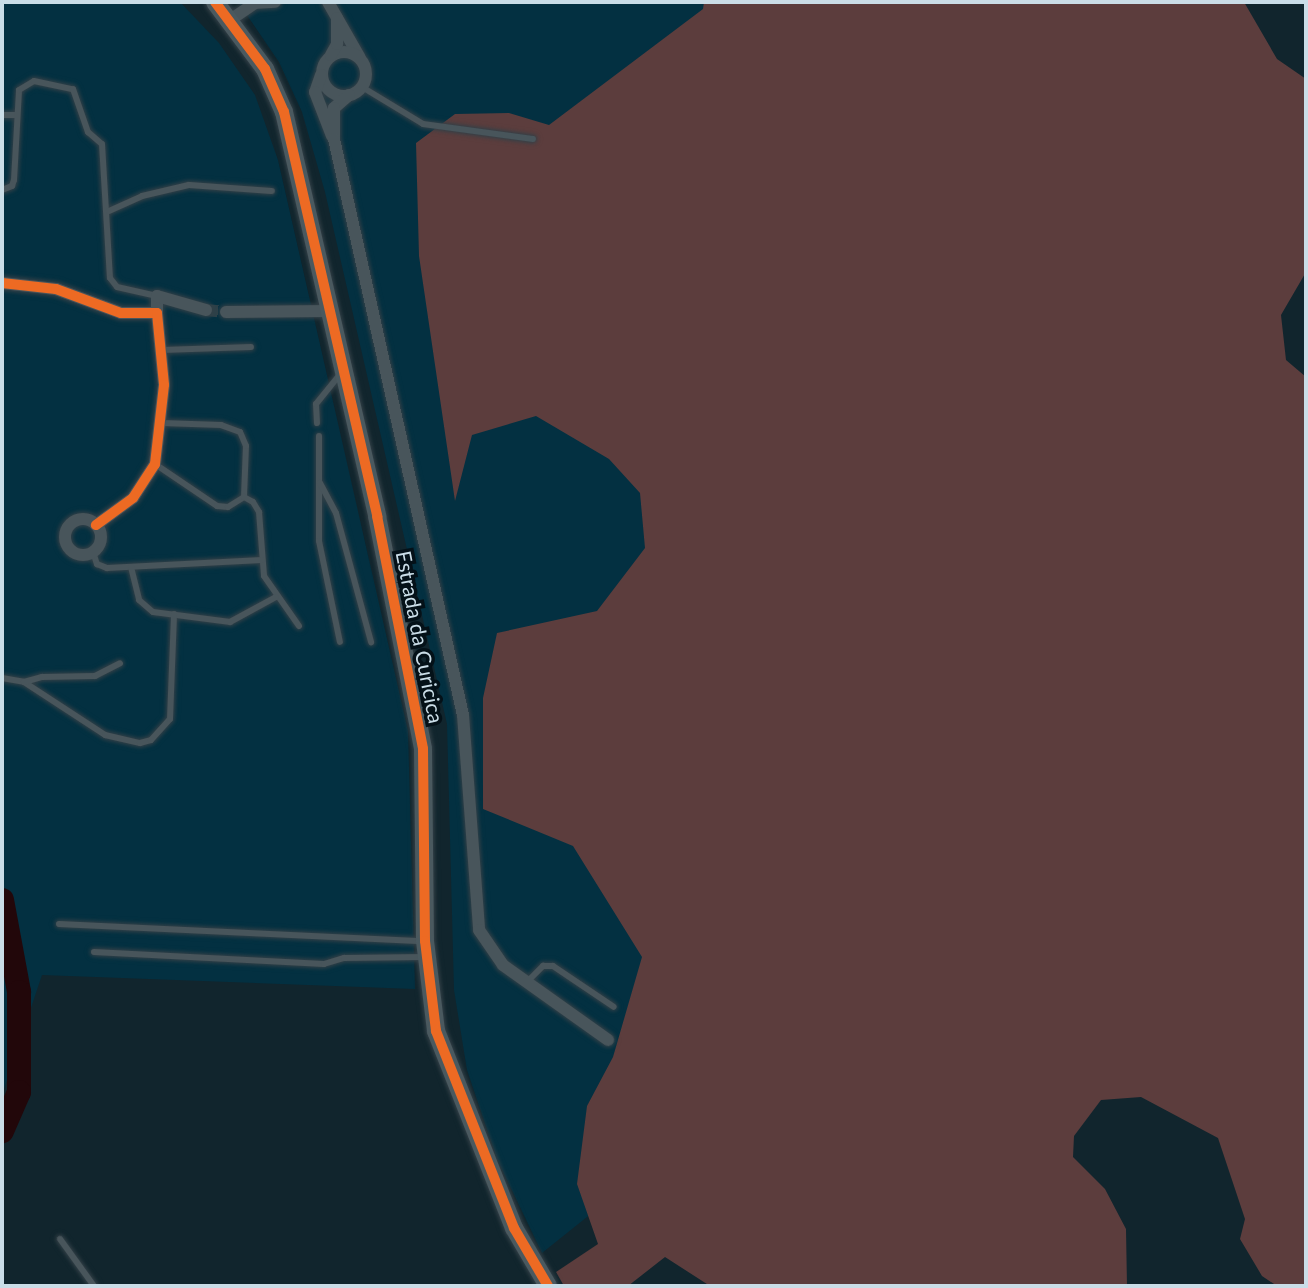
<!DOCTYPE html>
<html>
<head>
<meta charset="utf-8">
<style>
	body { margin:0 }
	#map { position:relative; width:1308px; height:1288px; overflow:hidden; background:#11252d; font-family:Lato,sans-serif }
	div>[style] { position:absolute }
	.built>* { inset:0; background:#033041 }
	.forest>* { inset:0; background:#5c3d3d }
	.river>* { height:24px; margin:-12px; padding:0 12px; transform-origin:12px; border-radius:12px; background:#22070a }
	.street-tunnel>* { height:12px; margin-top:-6px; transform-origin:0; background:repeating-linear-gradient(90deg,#2d4149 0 12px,transparent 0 18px) }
	.roads { filter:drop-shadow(0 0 2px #334047) drop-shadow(0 0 2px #334047) }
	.lane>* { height:6px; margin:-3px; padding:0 3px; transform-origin:3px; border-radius:3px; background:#48555b }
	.street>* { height:12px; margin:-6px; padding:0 6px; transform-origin:6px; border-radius:6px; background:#48555b }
	.street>.ring { margin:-6px; padding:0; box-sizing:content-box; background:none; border:12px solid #48555b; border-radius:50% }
	.secondary>* { height:18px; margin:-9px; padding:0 9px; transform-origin:9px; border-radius:9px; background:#4a595f }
	.cycleway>* { height:10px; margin:-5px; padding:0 5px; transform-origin:5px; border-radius:5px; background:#ed6a23 }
	span { translate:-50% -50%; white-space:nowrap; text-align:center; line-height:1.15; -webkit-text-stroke:7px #041118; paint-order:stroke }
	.street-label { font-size:21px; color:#cadde7 }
	.frame { position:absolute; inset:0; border:4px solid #cadde7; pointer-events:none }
</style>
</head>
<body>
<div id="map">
	<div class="built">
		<div style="clip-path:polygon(2px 2px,180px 2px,219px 43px,255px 95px,278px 160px,408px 731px,415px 989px,42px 975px,2px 1095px)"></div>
		<div style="clip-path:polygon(238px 2px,738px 2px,613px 439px,661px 515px,587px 837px,722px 1002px,612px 1197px,542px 1253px,497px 1159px,467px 1070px,454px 990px,447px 724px,325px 192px,302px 112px,279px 62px)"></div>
	</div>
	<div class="forest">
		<div style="clip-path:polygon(704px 2px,1244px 2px,1277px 59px,1306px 79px,1306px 272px,1281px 315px,1286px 360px,1306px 377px,1306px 1286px,1277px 1286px,1262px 1276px,1240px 1239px,1245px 1219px,1218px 1138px,1141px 1097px,1101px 1100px,1074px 1136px,1073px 1157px,1105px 1189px,1126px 1229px,1127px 1286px,710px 1286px,665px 1257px,628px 1286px,564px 1286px,556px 1272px,598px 1244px,577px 1184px,587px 1106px,613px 1057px,642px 957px,573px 846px,483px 809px,483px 698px,497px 633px,597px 611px,645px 548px,640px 493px,609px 459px,536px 416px,472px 435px,455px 501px,419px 256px,416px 143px,455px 114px,509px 113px,549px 125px,703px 9px)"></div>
	</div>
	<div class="river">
		<div style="left:2px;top:900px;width:94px;rotate:79.5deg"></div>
		<div style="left:19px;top:992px;width:100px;rotate:90deg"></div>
		<div style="left:19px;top:1092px;width:43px;rotate:113.6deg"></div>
	</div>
	<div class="street-tunnel">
		<div style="left:206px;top:310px;width:20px;rotate:6deg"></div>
	</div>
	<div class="roads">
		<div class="lane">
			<div style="left:362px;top:87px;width:71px;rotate:31.2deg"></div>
			<div style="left:423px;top:124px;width:111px;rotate:7.8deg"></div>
			<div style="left:2px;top:115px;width:14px"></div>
			<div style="left:2px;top:190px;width:11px;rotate:-22deg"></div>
			<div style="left:12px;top:186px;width:6px;rotate:-72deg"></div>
			<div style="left:14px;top:180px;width:90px;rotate:-86.8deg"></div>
			<div style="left:19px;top:90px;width:17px;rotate:-31deg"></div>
			<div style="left:34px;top:81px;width:40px;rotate:12deg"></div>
			<div style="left:73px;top:89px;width:46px;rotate:70.8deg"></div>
			<div style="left:88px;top:132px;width:18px;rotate:41deg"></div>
			<div style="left:102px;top:144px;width:134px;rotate:86.6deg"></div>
			<div style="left:110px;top:278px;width:11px;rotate:52deg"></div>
			<div style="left:117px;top:287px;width:41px;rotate:12.7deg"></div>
			<div style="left:109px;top:211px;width:36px;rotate:-24deg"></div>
			<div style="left:142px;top:196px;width:48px;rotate:-13.2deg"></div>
			<div style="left:189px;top:185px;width:83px;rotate:4.1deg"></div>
			<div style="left:162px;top:350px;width:89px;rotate:-1.9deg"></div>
			<div style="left:317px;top:423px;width:19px;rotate:-93deg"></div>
			<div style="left:316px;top:404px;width:40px;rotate:-51deg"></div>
			<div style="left:319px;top:436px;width:105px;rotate:90deg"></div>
			<div style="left:319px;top:541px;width:103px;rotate:78.3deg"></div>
			<div style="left:155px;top:464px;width:75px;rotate:34.1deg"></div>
			<div style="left:217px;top:506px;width:11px;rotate:5deg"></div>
			<div style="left:228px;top:507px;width:19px;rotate:-32deg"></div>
			<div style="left:244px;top:497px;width:51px;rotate:-87.8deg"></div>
			<div style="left:246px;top:446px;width:15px;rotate:-113deg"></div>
			<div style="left:240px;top:432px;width:20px;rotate:-160deg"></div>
			<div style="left:221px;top:425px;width:59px;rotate:-178.1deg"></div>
			<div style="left:320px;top:483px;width:34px;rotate:62deg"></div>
			<div style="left:336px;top:513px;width:134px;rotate:74.8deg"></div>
			<div style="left:244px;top:497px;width:10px;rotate:29deg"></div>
			<div style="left:253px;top:502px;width:12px;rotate:59deg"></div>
			<div style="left:259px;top:512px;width:64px;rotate:85.5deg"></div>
			<div style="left:264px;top:576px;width:61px;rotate:55deg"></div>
			<div style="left:93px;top:552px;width:13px;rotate:72deg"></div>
			<div style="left:97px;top:564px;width:11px;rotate:22deg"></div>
			<div style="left:107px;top:568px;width:155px;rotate:-3deg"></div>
			<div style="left:131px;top:567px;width:34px;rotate:76deg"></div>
			<div style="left:139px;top:600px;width:18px;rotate:41deg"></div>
			<div style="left:153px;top:612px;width:78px;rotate:7.4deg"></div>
			<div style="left:230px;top:622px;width:52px;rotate:-28.5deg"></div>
			<div style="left:2px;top:678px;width:22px;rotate:10deg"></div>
			<div style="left:24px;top:682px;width:97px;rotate:33.2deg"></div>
			<div style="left:105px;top:735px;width:36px;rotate:13deg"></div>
			<div style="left:140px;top:743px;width:11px;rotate:-15deg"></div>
			<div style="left:151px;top:740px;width:28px;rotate:-48deg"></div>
			<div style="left:170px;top:719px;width:105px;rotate:-87.8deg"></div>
			<div style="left:24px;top:682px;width:19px;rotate:-16deg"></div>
			<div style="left:42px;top:677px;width:53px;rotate:-1.1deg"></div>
			<div style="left:95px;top:676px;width:28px;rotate:-27deg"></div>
			<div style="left:59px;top:924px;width:364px;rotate:2.7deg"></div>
			<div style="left:94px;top:952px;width:230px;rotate:3deg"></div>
			<div style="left:324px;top:964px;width:21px;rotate:-17deg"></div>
			<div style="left:344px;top:958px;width:80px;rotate:-0.7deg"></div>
			<div style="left:527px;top:982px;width:23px;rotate:-45deg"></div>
			<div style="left:543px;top:966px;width:10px"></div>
			<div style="left:553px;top:966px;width:73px;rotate:33.9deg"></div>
			<div style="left:60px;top:1239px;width:58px;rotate:54.1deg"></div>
		</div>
		<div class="street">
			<div style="left:328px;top:2px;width:64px;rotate:60.3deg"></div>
			<div style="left:253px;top:3px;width:22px;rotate:-3deg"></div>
			<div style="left:230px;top:20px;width:32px;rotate:-34deg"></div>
			<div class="ring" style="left:322px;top:52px;width:32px;height:32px"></div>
			<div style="left:331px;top:55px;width:13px;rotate:-61deg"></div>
			<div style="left:337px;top:44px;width:26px;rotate:-90deg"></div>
			<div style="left:321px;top:75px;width:18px;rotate:109deg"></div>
			<div style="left:315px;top:92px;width:47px;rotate:68.9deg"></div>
			<div style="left:349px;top:95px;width:20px;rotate:139deg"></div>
			<div style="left:334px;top:108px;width:31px;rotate:90deg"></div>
			<div style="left:334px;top:139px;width:590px;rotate:77.38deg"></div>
			<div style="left:463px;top:715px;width:216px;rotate:85.7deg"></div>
			<div style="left:479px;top:930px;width:42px;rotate:55.6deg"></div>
			<div style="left:503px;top:965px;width:129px;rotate:35.5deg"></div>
			<div style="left:2px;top:283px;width:54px;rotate:6.3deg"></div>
			<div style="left:56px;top:289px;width:69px;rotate:20.3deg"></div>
			<div style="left:121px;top:313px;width:36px"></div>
			<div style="left:157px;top:313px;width:72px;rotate:84.4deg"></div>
			<div style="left:164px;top:385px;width:80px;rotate:96.5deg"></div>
			<div style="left:155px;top:464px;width:40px;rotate:122.9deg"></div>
			<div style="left:133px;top:498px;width:46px;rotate:143.9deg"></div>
			<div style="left:226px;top:312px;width:102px;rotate:-0.6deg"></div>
			<div style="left:157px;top:313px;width:17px;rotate:-90deg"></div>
			<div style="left:157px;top:296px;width:51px;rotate:15.9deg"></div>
			<div class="ring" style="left:65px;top:519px;width:24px;height:24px"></div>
		</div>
		<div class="secondary">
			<div style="left:215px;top:2px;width:84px;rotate:53.3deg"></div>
			<div style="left:265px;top:69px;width:47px;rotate:66.2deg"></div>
			<div style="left:284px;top:112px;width:415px;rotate:77deg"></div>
			<div style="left:377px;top:516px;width:237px;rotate:78.8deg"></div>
			<div style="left:423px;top:749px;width:192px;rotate:89.4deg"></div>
			<div style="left:425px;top:941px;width:91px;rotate:83deg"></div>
			<div style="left:436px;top:1031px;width:212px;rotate:68.4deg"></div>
			<div style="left:514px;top:1228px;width:67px;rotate:59.6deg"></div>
		</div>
	</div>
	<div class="cycleway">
		<div style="left:215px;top:2px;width:84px;rotate:53.3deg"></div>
		<div style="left:265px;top:69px;width:47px;rotate:66.2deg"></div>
		<div style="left:284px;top:112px;width:415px;rotate:77deg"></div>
		<div style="left:377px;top:516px;width:237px;rotate:78.8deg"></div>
		<div style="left:423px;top:749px;width:192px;rotate:89.4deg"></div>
		<div style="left:425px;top:941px;width:91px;rotate:83deg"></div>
		<div style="left:436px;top:1031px;width:212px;rotate:68.4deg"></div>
		<div style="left:514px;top:1228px;width:67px;rotate:59.6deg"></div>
		<div style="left:2px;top:283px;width:54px;rotate:6.3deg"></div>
		<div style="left:56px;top:289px;width:69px;rotate:20.3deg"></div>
		<div style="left:121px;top:313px;width:36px"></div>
		<div style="left:157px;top:313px;width:72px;rotate:84.4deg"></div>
		<div style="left:164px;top:385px;width:80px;rotate:96.5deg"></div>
		<div style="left:155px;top:464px;width:40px;rotate:122.9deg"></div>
		<div style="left:133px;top:498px;width:46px;rotate:143.9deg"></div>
	</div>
	<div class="street-label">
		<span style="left:420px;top:637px;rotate:79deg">Estrada da Curicica</span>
	</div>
	<div class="frame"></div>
</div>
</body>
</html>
